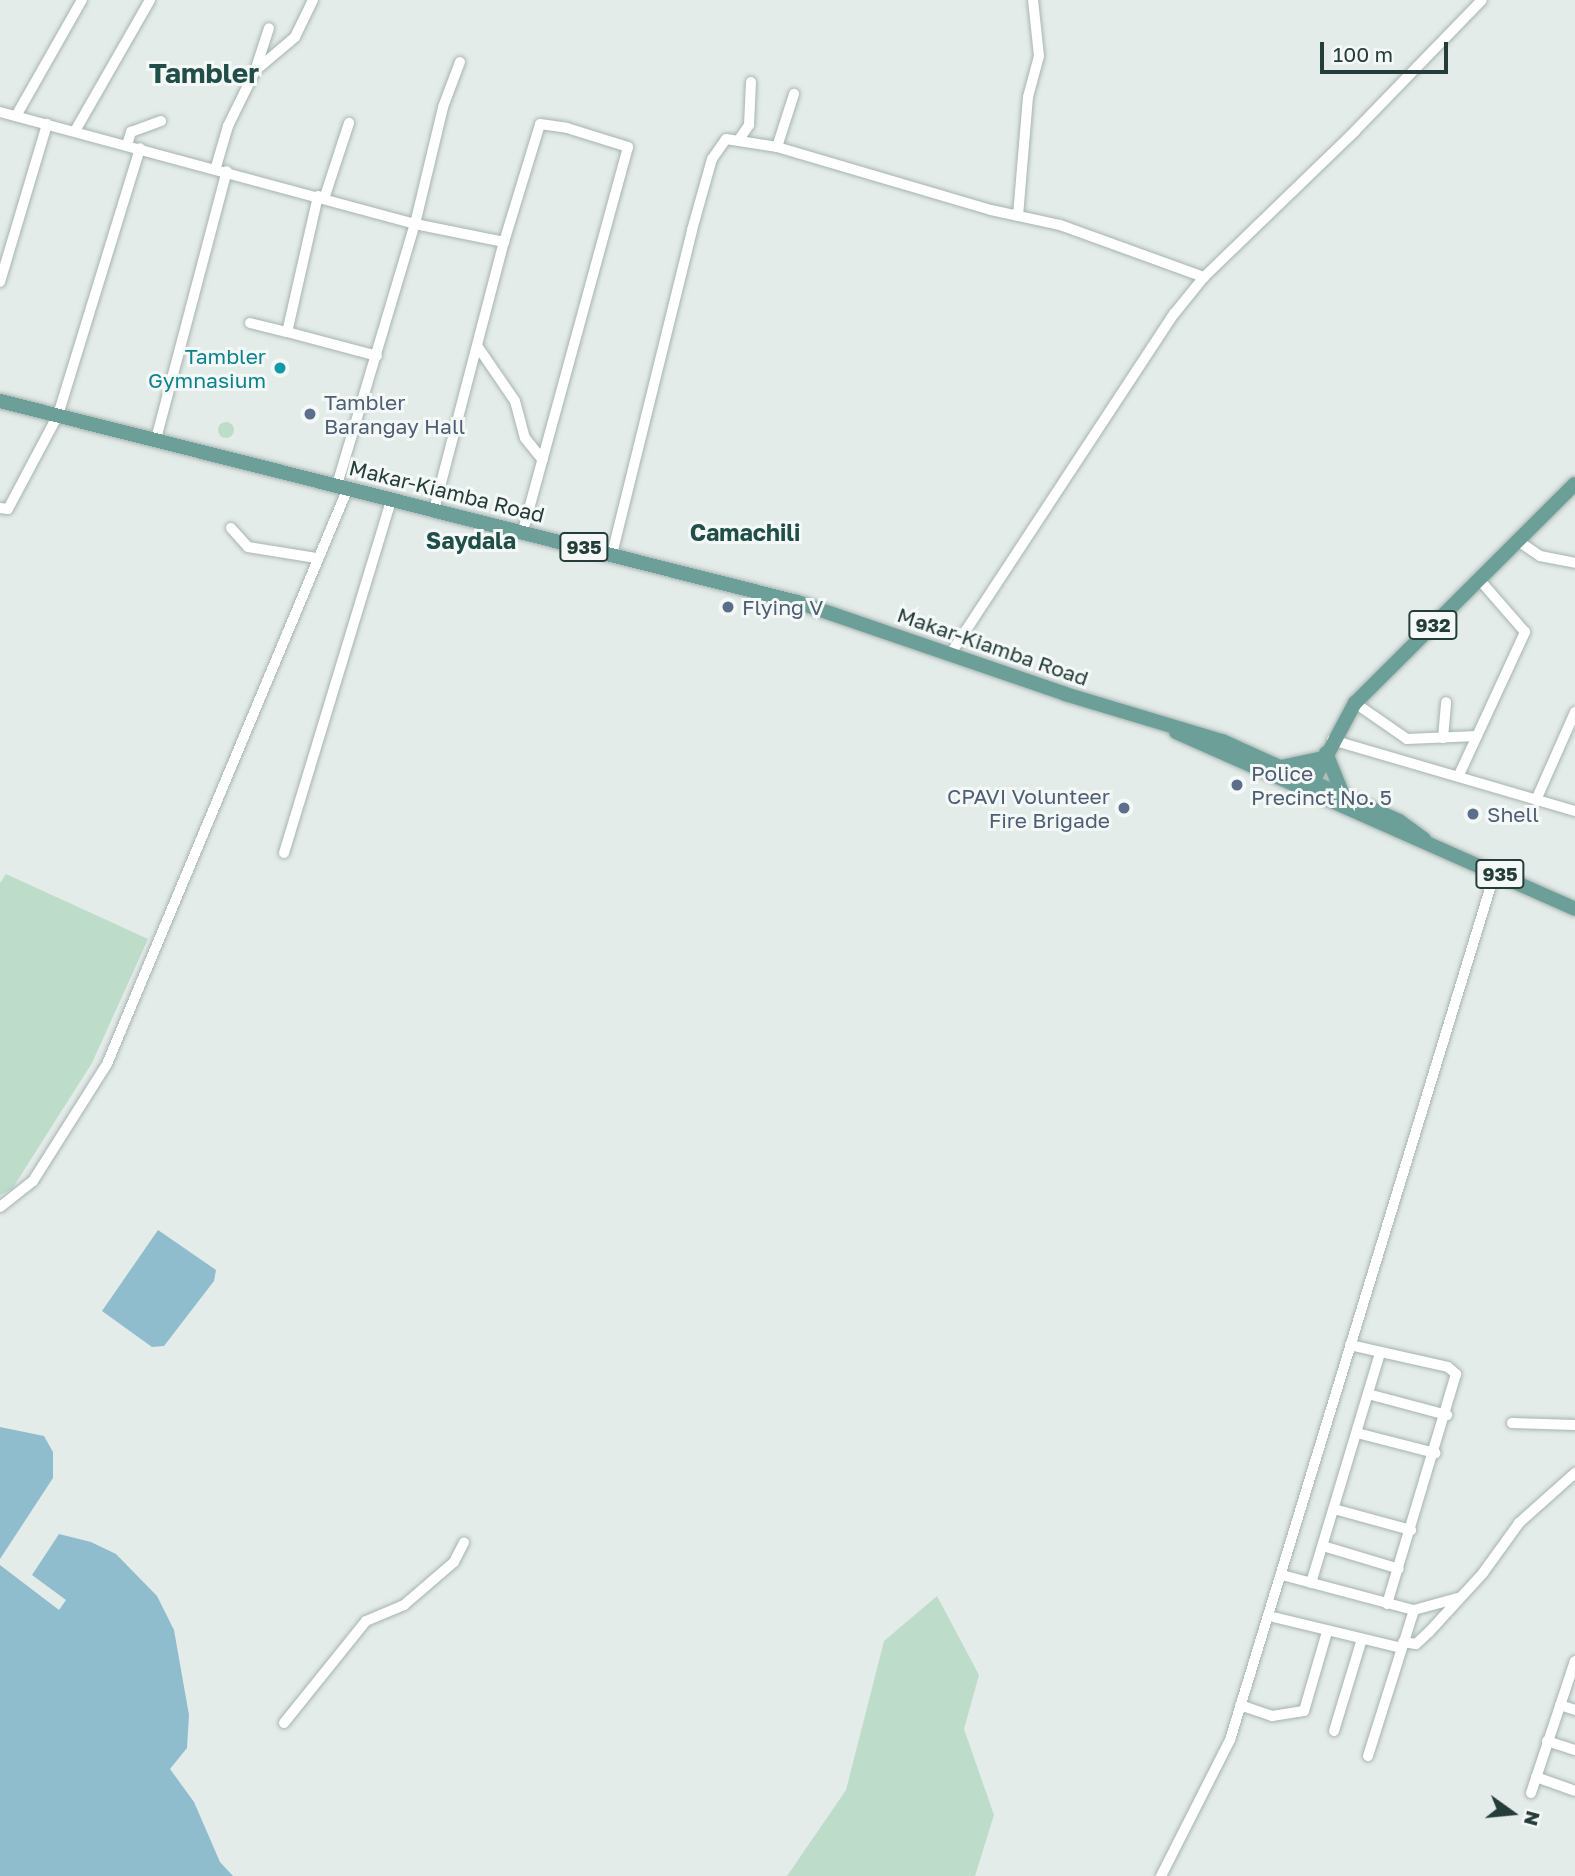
<!DOCTYPE html>
<html>
<head>
<meta charset="utf-8">
<style>
	body { margin:0 }
	#map { position:relative; width:1575px; height:1876px; overflow:hidden; background:#e4ecea; font-family:"Golos Text",sans-serif }
	div>[style] { position:absolute }
	.green>* { inset:0; background:#bedcca }
	.round { border-radius:50% }
	.water>* { inset:0; background:#8fbdce }
	.roads { filter:drop-shadow(0 0 2px #a7b4b1) drop-shadow(0 0 2px #a7b4b1) }
	.minor>* { height:10px; margin:-5px; padding:0 5px; transform-origin:5px; border-radius:5px; background:#fff }
	.primary>* { height:14px; margin:-7px; padding:0 7px; transform-origin:7px; border-radius:7px; background:#6b9f98 }
	.dots>* { width:19px; height:19px; translate:-50% -50%; box-sizing:border-box; border:4px solid #f4f9f7; border-radius:50% }
	span { translate:-50% -50%; white-space:nowrap; text-align:center; line-height:1.15; -webkit-text-stroke:6px #f4f9f7; paint-order:stroke }
	.shield-label span { padding:2px 5px; background:#f4f9f7; border:2px solid; border-radius:5px; -webkit-text-stroke-width:0 }
	.shield-label { font-size:19px; color:#243d39; font-weight:700 }
	.culture-label { font-size:21px; color:#0d838f }
	.right { translate:-100% -50%; text-align:right }
	.service-label { font-size:21px; color:#4e5e75 }
	.left { translate:0 -50%; text-align:left }
	.street-label { font-size:21px; color:#243d39 }
	.neighbourhood-label { font-size:23px; color:#214e48; font-weight:700 }
	.district-label { font-size:28px; color:#214e48; font-weight:700 }
	.north { position:absolute; left:1477px; top:1778px; width:70px; height:70px; -webkit-text-stroke:5px #f4f9f7; paint-order:stroke; rotate:105deg; font-size:19px; font-weight:700; line-height:28px; text-align:center; color:#243d39 }
	.north::after { content:''; display:block; margin:auto; width:24px; height:32px; background:#243d39; clip-path:polygon(50% 0,100% 100%,50% 72%,0 100%) }
	.scale { position:absolute; left:1320px; top:42px; width:128px; height:32px; box-sizing:border-box; border:4px solid #243d39; border-top:0; padding-left:9px; font-size:21px; line-height:24px; white-space:nowrap; color:#243d39; -webkit-text-stroke:5px #f4f9f7; paint-order:stroke }
</style>
</head>
<body>
<div id="map">
	<div class="green">
		<div class="round" style="left:218px;top:422px;width:16px;height:16px"></div>
		<div style="clip-path:polygon(6px 874px,148px 939px,92px 1063px,12px 1189px,0 1195px,0 883px)"></div>
		<div style="clip-path:polygon(937px 1596px,979px 1675px,964px 1729px,994px 1815px,975px 1876px,787px 1876px,846px 1790px,884px 1641px)"></div>
	</div>
	<div class="water">
		<div style="clip-path:polygon(158px 1230px,216px 1270px,214px 1281px,164px 1346px,152px 1347px,102px 1311px)"></div>
		<div style="clip-path:polygon(0 1427px,44px 1436px,53px 1452px,53px 1478px,0 1559px)"></div>
		<div style="clip-path:polygon(59px 1534px,91px 1542px,116px 1554px,157px 1596px,174px 1630px,189px 1715px,187px 1748px,170px 1769px,194px 1802px,220px 1862px,233px 1876px,0 1876px,0 1565px,59px 1610px,66px 1600px,32px 1575px)"></div>
	</div>
	<div class="roads">
		<div class="minor">
			<div style="left:256px;top:70px;width:51px;rotate:-40.2deg"></div>
			<div style="left:295px;top:37px;width:41px;rotate:-64.1deg"></div>
			<div style="left:0;top:112px;width:430px;rotate:15.1deg"></div>
			<div style="left:415px;top:224px;width:91px;rotate:11.4deg"></div>
			<div style="left:16px;top:116px;width:133px;rotate:-60.4deg"></div>
			<div style="left:75px;top:131px;width:151px;rotate:-60.2deg"></div>
			<div style="left:740px;top:138px;width:16px;rotate:-55deg"></div>
			<div style="left:749px;top:125px;width:43px;rotate:-87.3deg"></div>
			<div style="left:127px;top:145px;width:14px;rotate:-73deg"></div>
			<div style="left:131px;top:132px;width:32px;rotate:-20deg"></div>
			<div style="left:777px;top:147px;width:56px;rotate:-72.2deg"></div>
			<div style="left:216px;top:167px;width:43px;rotate:-73.7deg"></div>
			<div style="left:228px;top:126px;width:61px;rotate:-63.9deg"></div>
			<div style="left:255px;top:71px;width:45px;rotate:-72deg"></div>
			<div style="left:318px;top:196px;width:139px;rotate:102.8deg"></div>
			<div style="left:287px;top:332px;width:93px;rotate:14.9deg"></div>
			<div style="left:325px;top:196px;width:77px;rotate:-71.8deg"></div>
			<div style="left:1018px;top:216px;width:119px;rotate:-85.2deg"></div>
			<div style="left:1028px;top:97px;width:42px;rotate:-75deg"></div>
			<div style="left:1039px;top:56px;width:56px;rotate:-96.1deg"></div>
			<div style="left:0;top:282px;width:165px;rotate:-73.4deg"></div>
			<div style="left:250px;top:323px;width:38px;rotate:14deg"></div>
			<div style="left:478px;top:347px;width:65px;rotate:55.6deg"></div>
			<div style="left:515px;top:401px;width:38px;rotate:75deg"></div>
			<div style="left:525px;top:438px;width:28px;rotate:51deg"></div>
			<div style="left:156px;top:439px;width:277px;rotate:-75.2deg"></div>
			<div style="left:337px;top:485px;width:272px;rotate:-73.4deg"></div>
			<div style="left:415px;top:224px;width:120px;rotate:-76.5deg"></div>
			<div style="left:443px;top:107px;width:48px;rotate:-69.3deg"></div>
			<div style="left:0;top:508px;width:8px;rotate:7deg"></div>
			<div style="left:8px;top:509px;width:106px;rotate:-62deg"></div>
			<div style="left:58px;top:415px;width:279px;rotate:-72.9deg"></div>
			<div style="left:434px;top:510px;width:277px;rotate:-75.4deg"></div>
			<div style="left:504px;top:242px;width:123px;rotate:-73deg"></div>
			<div style="left:540px;top:124px;width:27px;rotate:8deg"></div>
			<div style="left:567px;top:128px;width:64px;rotate:17.3deg"></div>
			<div style="left:628px;top:147px;width:399px;rotate:105.3deg"></div>
			<div style="left:231px;top:528px;width:25px;rotate:48deg"></div>
			<div style="left:248px;top:547px;width:69px;rotate:9.2deg"></div>
			<div style="left:1518px;top:541px;width:27px;rotate:34deg"></div>
			<div style="left:1540px;top:556px;width:36px;rotate:11deg"></div>
			<div style="left:612px;top:554px;width:334px;rotate:-76.1deg"></div>
			<div style="left:692px;top:230px;width:74px;rotate:-74.3deg"></div>
			<div style="left:712px;top:159px;width:24px;rotate:-55deg"></div>
			<div style="left:726px;top:139px;width:52px;rotate:8.9deg"></div>
			<div style="left:777px;top:147px;width:223px;rotate:16.4deg"></div>
			<div style="left:991px;top:210px;width:71px;rotate:12.3deg"></div>
			<div style="left:1060px;top:225px;width:153px;rotate:19.9deg"></div>
			<div style="left:951px;top:653px;width:406px;rotate:-56.7deg"></div>
			<div style="left:1174px;top:314px;width:48px;rotate:-51deg"></div>
			<div style="left:1204px;top:277px;width:210px;rotate:-44deg"></div>
			<div style="left:1355px;top:131px;width:182px;rotate:-45.9deg"></div>
			<div style="left:1355px;top:703px;width:63px;rotate:34.7deg"></div>
			<div style="left:1407px;top:739px;width:70px;rotate:-2.5deg"></div>
			<div style="left:1477px;top:736px;width:45px;rotate:114.9deg"></div>
			<div style="left:1477px;top:736px;width:115px;rotate:-65.2deg"></div>
			<div style="left:1525px;top:632px;width:70px;rotate:-131deg"></div>
			<div style="left:1443px;top:738px;width:36px;rotate:-85deg"></div>
			<div style="left:1332px;top:740px;width:253px;rotate:16.3deg"></div>
			<div style="left:1536px;top:800px;width:96px;rotate:-66.1deg"></div>
			<div style="left:284px;top:853px;width:369px;rotate:-73.1deg"></div>
			<div style="left:0;top:1207px;width:42px;rotate:-38.2deg"></div>
			<div style="left:33px;top:1181px;width:138px;rotate:-57.7deg"></div>
			<div style="left:107px;top:1064px;width:624px;rotate:-67.3deg"></div>
			<div style="left:1350px;top:1345px;width:100px;rotate:12.7deg"></div>
			<div style="left:1448px;top:1367px;width:11px;rotate:41deg"></div>
			<div style="left:1456px;top:1374px;width:240px;rotate:106.7deg"></div>
			<div style="left:1368px;top:1394px;width:82px;rotate:14.9deg"></div>
			<div style="left:1512px;top:1423px;width:63px;rotate:1.8deg"></div>
			<div style="left:1357px;top:1433px;width:81px;rotate:14.4deg"></div>
			<div style="left:1334px;top:1509px;width:80px;rotate:15.3deg"></div>
			<div style="left:1323px;top:1546px;width:79px;rotate:16.8deg"></div>
			<div style="left:1282px;top:1575px;width:137px;rotate:14.9deg"></div>
			<div style="left:1414px;top:1610px;width:46px;rotate:-15.3deg"></div>
			<div style="left:1311px;top:1583px;width:240px;rotate:-73.3deg"></div>
			<div style="left:1269px;top:1616px;width:136px;rotate:13.6deg"></div>
			<div style="left:1403px;top:1642px;width:13px;rotate:9deg"></div>
			<div style="left:1416px;top:1644px;width:18px;rotate:-43deg"></div>
			<div style="left:1429px;top:1632px;width:80px;rotate:-47.5deg"></div>
			<div style="left:1483px;top:1573px;width:62px;rotate:-54.2deg"></div>
			<div style="left:1519px;top:1523px;width:75px;rotate:-41.8deg"></div>
			<div style="left:1240px;top:1705px;width:34px;rotate:19deg"></div>
			<div style="left:1272px;top:1716px;width:32px;rotate:-9deg"></div>
			<div style="left:1304px;top:1711px;width:82px;rotate:-73.8deg"></div>
			<div style="left:1560px;top:1705px;width:16px;rotate:18deg"></div>
			<div style="left:284px;top:1723px;width:131px;rotate:-51.2deg"></div>
			<div style="left:366px;top:1621px;width:41px;rotate:-22.8deg"></div>
			<div style="left:404px;top:1605px;width:66px;rotate:-40.7deg"></div>
			<div style="left:454px;top:1562px;width:22px;rotate:-63deg"></div>
			<div style="left:1334px;top:1731px;width:96px;rotate:-73.1deg"></div>
			<div style="left:1547px;top:1741px;width:29px;rotate:18deg"></div>
			<div style="left:1368px;top:1756px;width:153px;rotate:-72.5deg"></div>
			<div style="left:1536px;top:1777px;width:41px;rotate:19.7deg"></div>
			<div style="left:1531px;top:1793px;width:139px;rotate:-71.6deg"></div>
			<div style="left:1161px;top:1876px;width:153px;rotate:-63.1deg"></div>
			<div style="left:1230px;top:1740px;width:908px;rotate:-73.02deg"></div>
		</div>
		<div class="primary">
			<div style="left:0;top:401px;width:822px;rotate:14.15deg"></div>
			<div style="left:797px;top:602px;width:283px;rotate:18.9deg"></div>
			<div style="left:1065px;top:694px;width:164px;rotate:16.7deg"></div>
			<div style="left:1222px;top:741px;width:194px;rotate:24.3deg"></div>
			<div style="left:1399px;top:821px;width:31px;rotate:36deg"></div>
			<div style="left:1176px;top:732px;width:436px;rotate:23.9deg"></div>
			<div style="left:1326px;top:753px;width:45px;rotate:68deg"></div>
			<div style="left:1281px;top:767px;width:43px;rotate:-12.1deg"></div>
			<div style="left:1309px;top:789px;width:98px;rotate:-61.9deg"></div>
			<div style="left:1355px;top:703px;width:310px;rotate:-44.9deg"></div>
		</div>
	</div>
	<div class="dots">
		<div style="left:280px;top:368px;background:#0f9aa8"></div>
		<div style="left:310px;top:414px;background:#5c6f8a"></div>
		<div style="left:728px;top:607px;background:#5c6f8a"></div>
		<div style="left:1237px;top:785px;background:#5c6f8a"></div>
		<div style="left:1124px;top:808px;background:#5c6f8a"></div>
		<div style="left:1473px;top:814px;background:#5c6f8a"></div>
	</div>
	<div class="shield-label">
		<span style="left:584px;top:547px">935</span>
		<span style="left:1433px;top:625px">932</span>
		<span style="left:1500px;top:874px">935</span>
	</div>
	<div class="culture-label">
		<span class="right" style="left:266px;top:368px">Tambler<br>Gymnasium</span>
	</div>
	<div class="service-label">
		<span class="left" style="left:324px;top:414px">Tambler<br>Barangay Hall</span>
		<span class="left" style="left:742px;top:607px">Flying V</span>
		<span class="left" style="left:1251px;top:785px">Police<br>Precinct No. 5</span>
		<span class="right" style="left:1110px;top:808px">CPAVI Volunteer<br>Fire Brigade</span>
		<span class="left" style="left:1487px;top:814px">Shell</span>
	</div>
	<div class="street-label">
		<span style="left:447px;top:491px;rotate:14deg">Makar-Kiamba Road</span>
		<span style="left:993px;top:646px;rotate:19deg">Makar-Kiamba Road</span>
	</div>
	<div class="neighbourhood-label">
		<span style="left:745px;top:532px">Camachili</span>
		<span style="left:471px;top:540px">Saydala</span>
	</div>
	<div class="district-label">
		<span style="left:204px;top:73px">Tambler</span>
	</div>
	<div class="north">N</div>
	<div class="scale">100 m</div>
</div>
</body>
</html>
